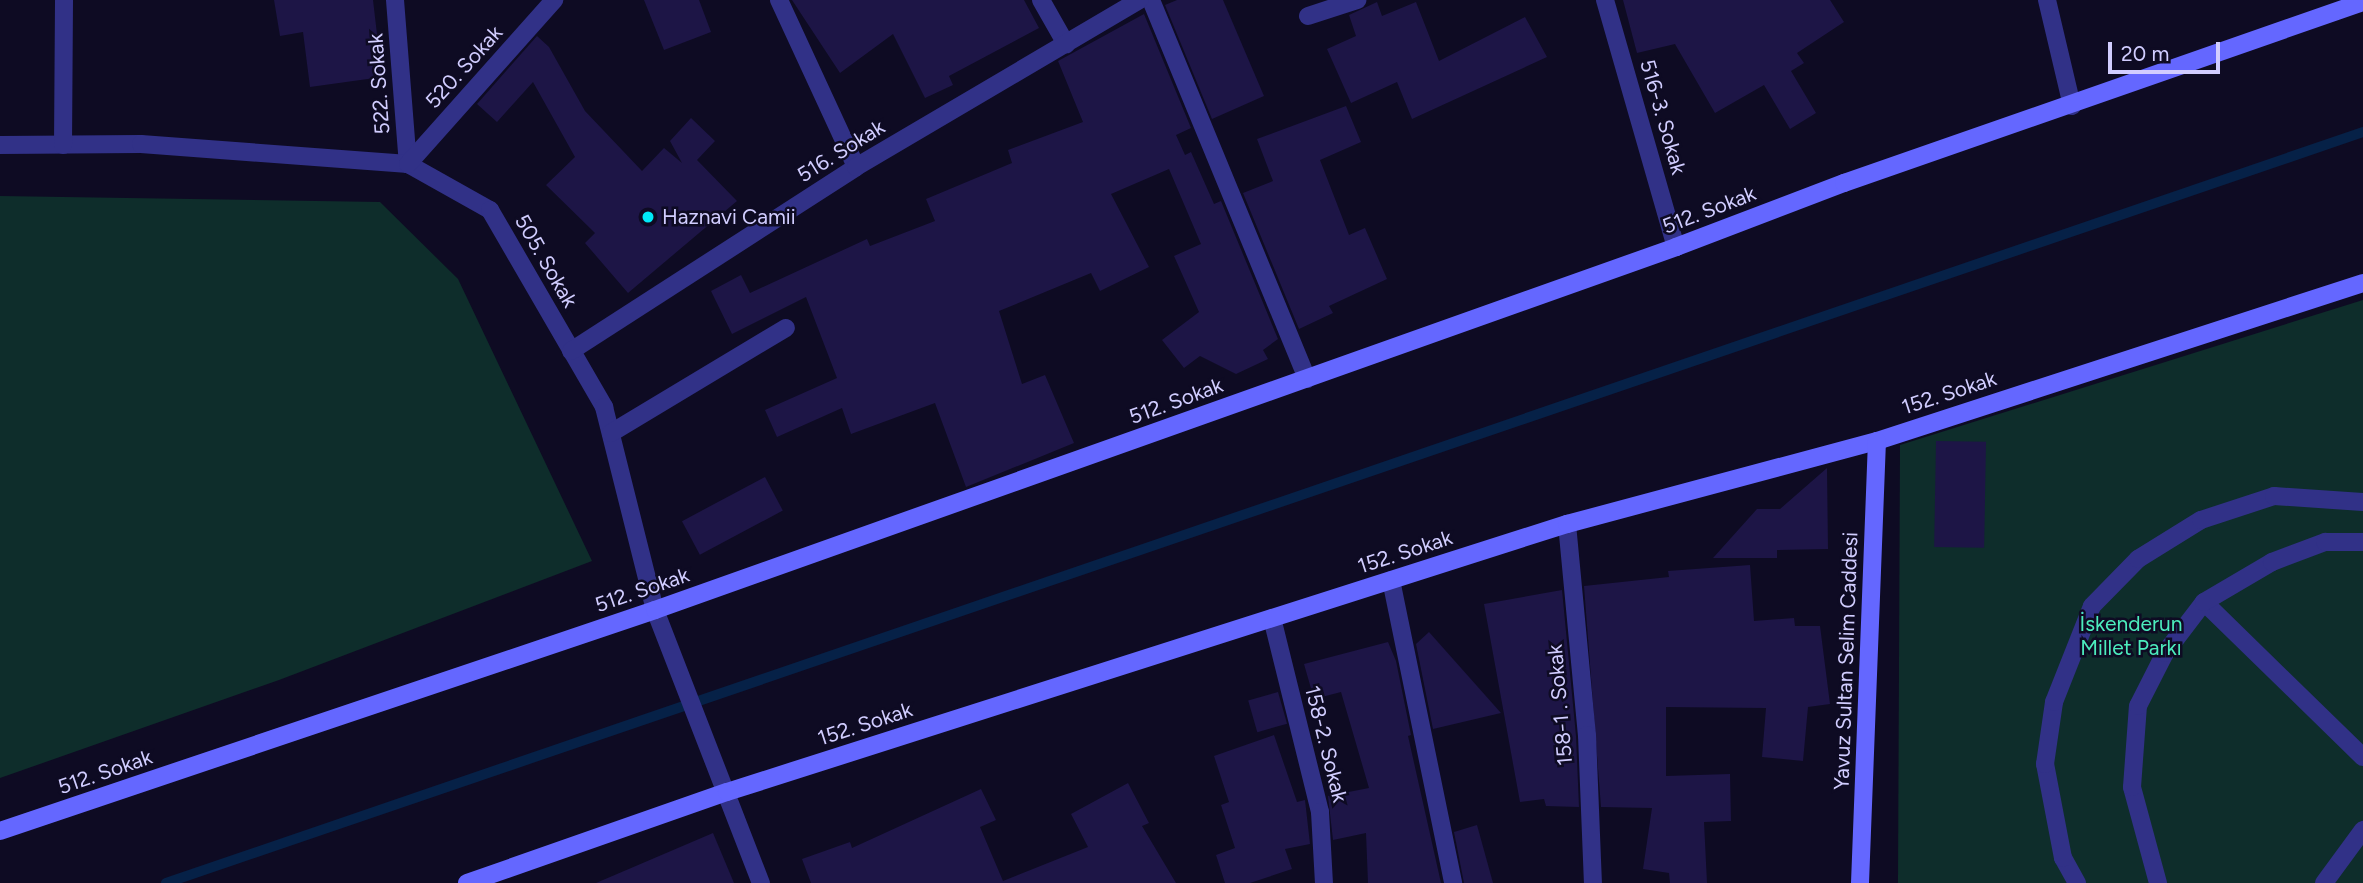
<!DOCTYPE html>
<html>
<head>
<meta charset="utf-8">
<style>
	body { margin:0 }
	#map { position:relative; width:2363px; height:883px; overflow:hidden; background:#0e0b23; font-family:Figtree,sans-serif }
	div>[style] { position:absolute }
	.green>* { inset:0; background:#0e2d2b }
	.stream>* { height:10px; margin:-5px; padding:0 5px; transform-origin:5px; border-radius:5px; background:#062147 }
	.building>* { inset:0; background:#1d1546; transform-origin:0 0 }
	.street>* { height:18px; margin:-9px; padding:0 9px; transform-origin:9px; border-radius:9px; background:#313187 }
	.secondary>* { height:18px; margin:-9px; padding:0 9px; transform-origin:9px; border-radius:9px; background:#6467ff }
	.dots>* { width:19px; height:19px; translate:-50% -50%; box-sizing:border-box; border:4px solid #0e0b23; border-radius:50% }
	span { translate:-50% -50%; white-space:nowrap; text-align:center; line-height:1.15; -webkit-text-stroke:5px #0e0b23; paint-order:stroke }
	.street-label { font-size:21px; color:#d1cdff }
	.poi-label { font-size:21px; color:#d1cdff }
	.left { translate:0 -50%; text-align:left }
	.park-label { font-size:21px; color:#4cecbd }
	.scale { position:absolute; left:2108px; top:42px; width:112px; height:32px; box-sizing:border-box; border:4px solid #d1cdff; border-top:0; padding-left:9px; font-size:21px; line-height:24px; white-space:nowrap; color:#d1cdff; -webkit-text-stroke:5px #0e0b23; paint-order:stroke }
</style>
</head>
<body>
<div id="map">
	<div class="green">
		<div style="clip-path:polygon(0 196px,380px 202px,458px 279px,592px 561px,279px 680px,0 778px)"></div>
		<div style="clip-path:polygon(2363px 300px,2363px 883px,1898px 883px,1900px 445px)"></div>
	</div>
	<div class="stream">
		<div style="left:166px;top:883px;width:2322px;rotate:-18.87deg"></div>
	</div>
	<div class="building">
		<div style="clip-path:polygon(274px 0,373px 0,382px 77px,310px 87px,303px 32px,280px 36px)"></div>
		<div style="clip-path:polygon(644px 0,699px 0,711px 32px,664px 50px)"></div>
		<div style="clip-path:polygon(792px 0,1024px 0,1039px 28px,949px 76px,953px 85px,925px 98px,893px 34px,840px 73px)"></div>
		<div style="clip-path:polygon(1177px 0,1223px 0,1264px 96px,1212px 119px,1165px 5px)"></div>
		<div style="clip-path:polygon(1623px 0,1830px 0,1844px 22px,1797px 53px,1804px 63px,1791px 71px,1816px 113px,1790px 129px,1764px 85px,1715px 113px,1675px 44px,1637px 53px)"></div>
		<div style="clip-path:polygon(1377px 2px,1382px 16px,1416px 2px,1439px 61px,1525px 17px,1547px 57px,1412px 119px,1397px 82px,1351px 103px,1327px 49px,1356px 36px,1349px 15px)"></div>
		<div style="clip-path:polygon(1144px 14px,1191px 128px,1176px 135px,1185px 155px,1191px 152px,1214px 204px,1221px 201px,1278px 339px,1263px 350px,1268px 359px,1236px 374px,1200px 356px,1184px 368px,1162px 340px,1199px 312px,1174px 256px,1201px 244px,1169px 169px,1111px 194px,1149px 267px,1100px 291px,1091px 273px,999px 311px,1022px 384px,1045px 375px,1074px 443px,966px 487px,935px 403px,851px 434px,842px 408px,777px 437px,765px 410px,837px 378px,806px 297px,732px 334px,711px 291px,741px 275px,750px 293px,867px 239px,870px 246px,935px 221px,926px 199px,1012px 163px,1008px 150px,1083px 122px,1058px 61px)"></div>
		<div style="clip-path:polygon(537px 36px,549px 47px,585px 111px,642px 171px,664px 148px,682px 163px,670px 141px,691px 118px,715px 141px,697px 160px,737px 201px,628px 293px,585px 243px,595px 233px,546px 185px,575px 157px,533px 82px,497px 122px,477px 104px)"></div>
		<div style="clip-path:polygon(1346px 106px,1361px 142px,1320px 160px,1349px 235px,1365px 228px,1387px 279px,1329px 306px,1333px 313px,1299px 329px,1243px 193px,1273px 181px,1257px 139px)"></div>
		<div style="left:1936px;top:441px;width:50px;height:106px;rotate:1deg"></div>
		<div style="clip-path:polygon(1827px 468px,1828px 549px,1777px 550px,1777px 558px,1713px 558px,1757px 509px,1780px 509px)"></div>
		<div style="left:765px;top:477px;width:38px;height:94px;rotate:62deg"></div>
		<div style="clip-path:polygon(1750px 565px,1754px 621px,1794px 618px,1795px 626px,1820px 626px,1830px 704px,1808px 707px,1803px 761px,1762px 757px,1766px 708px,1666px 707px,1666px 776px,1730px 774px,1731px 821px,1704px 822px,1707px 883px,1670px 883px,1669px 873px,1643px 869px,1652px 808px,1601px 807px,1584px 586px,1669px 577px,1668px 571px)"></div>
		<div style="clip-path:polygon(1562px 590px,1576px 736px,1579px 807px,1546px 806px,1544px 799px,1520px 802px,1484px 604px)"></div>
		<div style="clip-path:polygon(1429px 632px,1501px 713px,1433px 729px,1416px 644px)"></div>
		<div style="clip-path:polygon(1388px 642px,1396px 661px,1411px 735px,1408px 736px,1441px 883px,1368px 883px,1366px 833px,1333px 840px,1328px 796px,1369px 788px,1341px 692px,1314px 699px,1304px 664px)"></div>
		<div style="left:1278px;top:692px;width:33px;height:31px;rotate:74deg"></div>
		<div style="clip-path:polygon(1274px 735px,1297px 802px,1305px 800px,1310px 844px,1285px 849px,1292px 869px,1250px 883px,1225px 883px,1216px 855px,1235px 848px,1221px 805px,1229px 802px,1214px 756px)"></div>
		<div style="clip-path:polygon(1128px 783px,1149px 823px,1142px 826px,1176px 883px,811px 883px,802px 859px,850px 842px,852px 848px,981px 789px,996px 820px,980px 827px,1003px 881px,1088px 847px,1071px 814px)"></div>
		<div style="clip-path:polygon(1477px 825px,1493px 883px,1464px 883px,1454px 832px)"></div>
		<div style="clip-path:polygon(713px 833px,734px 883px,596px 883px)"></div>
	</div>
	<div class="street">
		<div style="left:395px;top:0;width:165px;rotate:85.5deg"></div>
		<div style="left:779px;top:0;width:184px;rotate:65.2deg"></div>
		<div style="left:1041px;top:0;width:51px;rotate:60.4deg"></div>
		<div style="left:1151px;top:0;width:410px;rotate:67.6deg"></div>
		<div style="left:1605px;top:0;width:257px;rotate:74deg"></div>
		<div style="left:2047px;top:0;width:109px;rotate:76.7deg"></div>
		<div style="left:1308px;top:16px;width:52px;rotate:-18.1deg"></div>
		<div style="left:0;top:145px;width:141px;rotate:-0.4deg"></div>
		<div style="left:141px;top:144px;width:268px;rotate:4.3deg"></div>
		<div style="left:408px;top:164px;width:94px;rotate:29.3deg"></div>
		<div style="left:490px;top:210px;width:228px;rotate:59.9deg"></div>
		<div style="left:604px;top:407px;width:209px;rotate:75.9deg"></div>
		<div style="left:655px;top:610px;width:293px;rotate:68.8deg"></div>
		<div style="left:63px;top:145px;width:145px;rotate:-89.6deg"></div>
		<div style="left:408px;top:164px;width:220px;rotate:-48.3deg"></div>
		<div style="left:571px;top:351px;width:339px;rotate:-32.8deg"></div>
		<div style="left:856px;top:167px;width:329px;rotate:-30.5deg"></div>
		<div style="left:611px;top:433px;width:204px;rotate:-31deg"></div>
		<div style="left:1567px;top:524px;width:212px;rotate:84.6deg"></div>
		<div style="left:1587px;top:735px;width:148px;rotate:87.7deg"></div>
		<div style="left:1391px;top:580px;width:309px;rotate:78.4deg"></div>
		<div style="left:2204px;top:602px;width:222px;rotate:44.3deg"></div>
		<div style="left:1272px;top:618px;width:200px;rotate:76.1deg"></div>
		<div style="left:1320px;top:812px;width:71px;rotate:86.8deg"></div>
		<div style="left:2077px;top:883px;width:29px;rotate:-119deg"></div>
		<div style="left:2063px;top:858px;width:96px;rotate:-100.8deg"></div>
		<div style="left:2045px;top:764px;width:63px;rotate:-81.7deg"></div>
		<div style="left:2054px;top:702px;width:103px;rotate:-68.4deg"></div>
		<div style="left:2092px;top:606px;width:66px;rotate:-45.6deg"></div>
		<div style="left:2138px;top:559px;width:74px;rotate:-31.8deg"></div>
		<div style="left:2201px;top:520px;width:77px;rotate:-18.2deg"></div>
		<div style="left:2274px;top:496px;width:89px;rotate:3.9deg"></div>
		<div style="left:2158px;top:883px;width:99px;rotate:-105.2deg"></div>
		<div style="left:2132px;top:787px;width:81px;rotate:-85.8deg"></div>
		<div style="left:2138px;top:706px;width:59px;rotate:-63deg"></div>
		<div style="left:2165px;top:653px;width:64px;rotate:-52.6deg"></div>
		<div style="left:2204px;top:602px;width:79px;rotate:-30.5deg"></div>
		<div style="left:2272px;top:562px;width:57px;rotate:-20.7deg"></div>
		<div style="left:2325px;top:542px;width:38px"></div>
		<div style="left:2324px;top:883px;width:66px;rotate:-53.7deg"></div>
	</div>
	<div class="secondary">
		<div style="left:0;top:831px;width:691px;rotate:-18.64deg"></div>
		<div style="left:655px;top:610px;width:1084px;rotate:-19.57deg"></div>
		<div style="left:1676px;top:247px;width:180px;rotate:-20.9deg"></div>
		<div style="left:1844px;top:183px;width:550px;rotate:-19.23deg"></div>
		<div style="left:467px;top:883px;width:275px;rotate:-19.3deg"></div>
		<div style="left:727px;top:792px;width:882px;rotate:-17.7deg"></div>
		<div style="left:1567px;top:524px;width:321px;rotate:-15deg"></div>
		<div style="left:1877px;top:441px;width:511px;rotate:-18.01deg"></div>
		<div style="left:1860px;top:883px;width:442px;rotate:-87.8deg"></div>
	</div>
	<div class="dots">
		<div style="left:648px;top:217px;background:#00eaf8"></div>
	</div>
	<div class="street-label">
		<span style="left:464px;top:67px;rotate:-48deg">520. Sokak</span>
		<span style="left:379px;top:84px;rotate:-94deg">522. Sokak</span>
		<span style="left:1663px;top:117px;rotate:74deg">516-3. Sokak</span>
		<span style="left:841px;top:151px;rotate:-32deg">516. Sokak</span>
		<span style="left:1709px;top:210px;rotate:-21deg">512. Sokak</span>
		<span style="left:546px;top:261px;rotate:60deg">505. Sokak</span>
		<span style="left:1949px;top:393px;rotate:-18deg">152. Sokak</span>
		<span style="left:1176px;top:401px;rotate:-20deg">512. Sokak</span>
		<span style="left:1405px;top:552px;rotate:-18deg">152. Sokak</span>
		<span style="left:642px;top:590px;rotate:-19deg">512. Sokak</span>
		<span style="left:1846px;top:661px;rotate:-88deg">Yavuz Sultan Selim Caddesi</span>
		<span style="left:1560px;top:705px;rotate:-95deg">158-1 . Sokak</span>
		<span style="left:865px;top:724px;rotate:-18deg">152. Sokak</span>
		<span style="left:1326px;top:744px;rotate:76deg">158-2. Sokak</span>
		<span style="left:105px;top:772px;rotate:-19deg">512. Sokak</span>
	</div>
	<div class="poi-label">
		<span class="left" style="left:662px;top:217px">Haznavi Camii</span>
	</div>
	<div class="park-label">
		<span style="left:2131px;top:636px">İskenderun<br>Millet Parkı</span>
	</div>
	<div class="scale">20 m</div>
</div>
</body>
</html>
